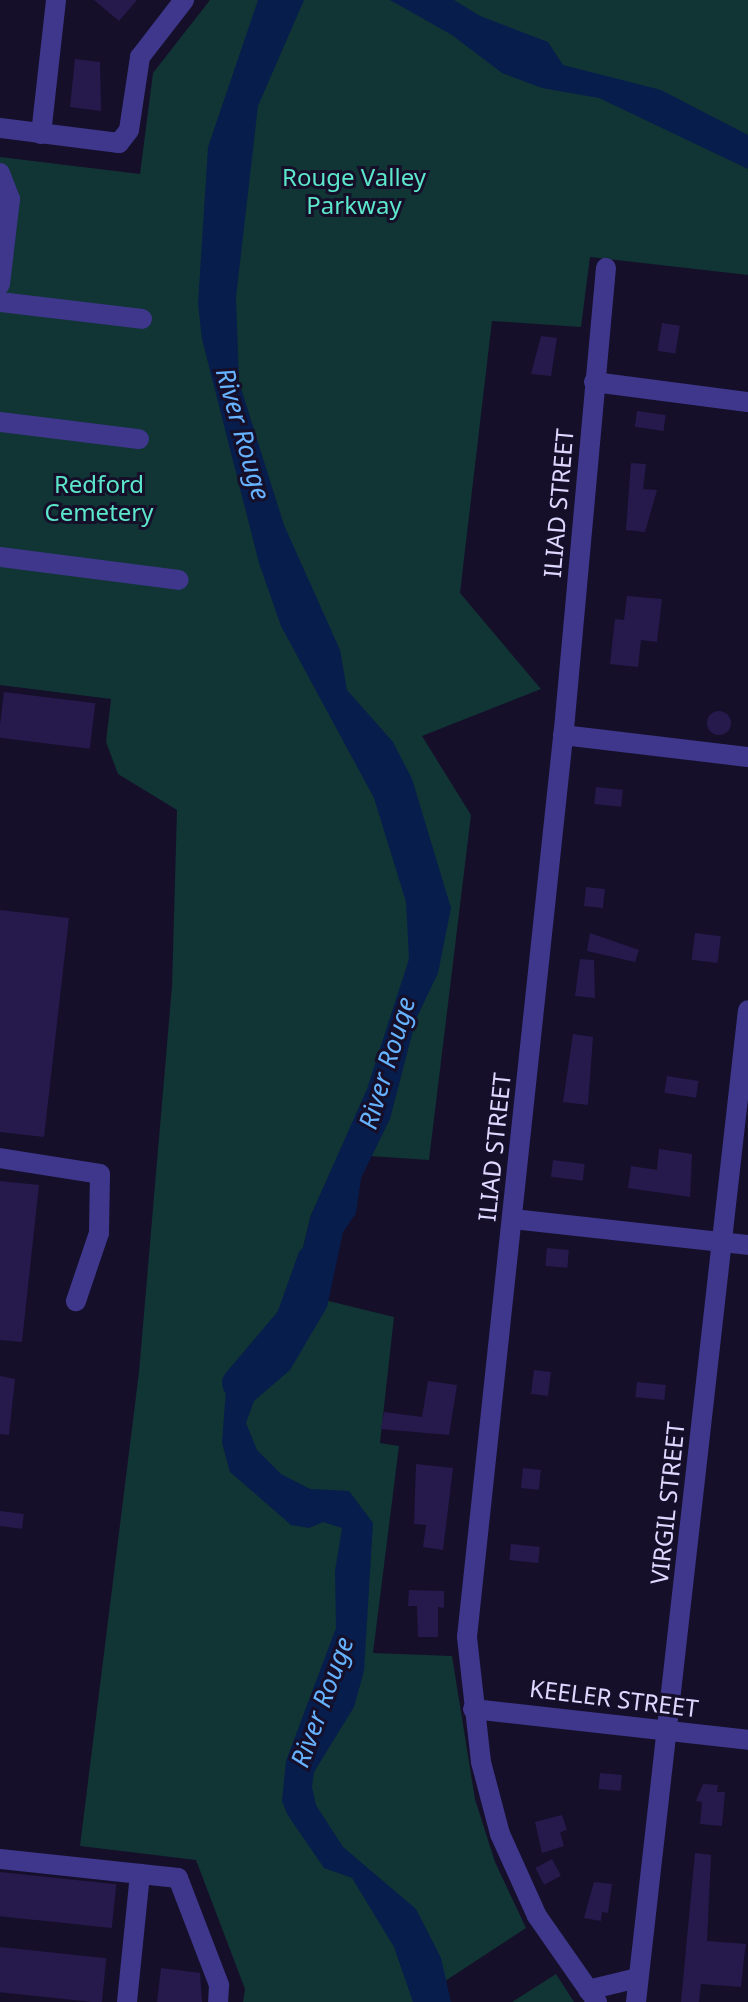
<!DOCTYPE html>
<html>
<head>
<meta charset="utf-8">
<style>
	body { margin:0 }
	#map { position:relative; width:748px; height:2002px; overflow:hidden; background:#150f2a; font-family:"Noto Sans",sans-serif }
	div>[style] { position:absolute }
	.green>* { inset:0; background:#113435 }
	.water>* { inset:0; background:#071d4b }
	.river>* { height:30px; margin:-15px; padding:0 15px; transform-origin:15px; border-radius:15px; background:#071d4b }
	.building>* { inset:0; background:#261a4c; transform-origin:0 0 }
	.round { border-radius:50% }
	.minor>* { height:20px; margin:-10px; padding:0 10px; transform-origin:10px; border-radius:10px; background:#3e378c }
	span { translate:-50% -50%; white-space:nowrap; text-align:center; line-height:1.15; -webkit-text-stroke:6px #150f2a; paint-order:stroke }
	.park-label { font-size:24px; color:#5ce7ca }
	.street-label { font-size:24px; color:#ded8ff }
	.water-label { font-size:26px; color:#66b2ff; font-style:italic }
</style>
</head>
<body>
<div id="map">
	<div class="green">
		<div style="clip-path:polygon(210px 0,748px 0,748px 275px,590px 257px,581px 327px,492px 321px,460px 593px,541px 689px,422px 736px,471px 815px,429px 1160px,340px 1154px,311px 1215px,299px 1264px,296px 1293px,394px 1317px,380px 1443px,399px 1446px,373px 1653px,452px 1656px,475px 1799px,495px 1862px,526px 1928px,413px 2002px,243px 2002px,245px 1989px,196px 1860px,80px 1846px,139px 1372px,172px 986px,177px 810px,118px 774px,106px 742px,111px 699px,0 685px,0 157px,140px 174px,153px 73px)"></div>
		<div style="clip-path:polygon(556px 1974px,574px 2002px,512px 2002px)"></div>
	</div>
	<div class="water">
		<div style="clip-path:polygon(258px 0,304px 0,258px 106px,236px 297px,239px 382px,284px 525px,340px 650px,347px 690px,393px 742px,412px 779px,451px 908px,438px 973px,416px 1019px,390px 1119px,361px 1178px,356px 1213px,343px 1232px,327px 1307px,290px 1370px,254px 1401px,246px 1423px,257px 1450px,281px 1474px,310px 1489px,349px 1491px,373px 1523px,364px 1671px,354px 1707px,314px 1772px,312px 1787px,316px 1805px,343px 1847px,416px 1909px,441px 1958px,451px 2002px,413px 2002px,394px 1947px,352px 1878px,324px 1868px,287px 1814px,282px 1801px,286px 1761px,336px 1628px,335px 1571px,342px 1528px,323px 1522px,309px 1528px,291px 1525px,230px 1472px,222px 1443px,226px 1389px,244px 1363px,273px 1350px,299px 1311px,299px 1264px,311px 1215px,367px 1089px,409px 959px,406px 902px,374px 798px,281px 626px,259px 563px,202px 339px,198px 304px,208px 147px)"></div>
		<div style="clip-path:polygon(390px 0,454px 0,480px 16px,548px 42px,563px 65px,661px 90px,748px 135px,748px 169px,599px 98px,542px 88px,502px 73px,452px 35px)"></div>
	</div>
	<div class="river">
		<div style="left:237px;top:1383px;width:84px;rotate:-49.8deg"></div>
		<div style="left:291px;top:1319px;width:63px;rotate:-70.4deg"></div>
	</div>
	<div class="building">
		<div style="clip-path:polygon(94px 0,137px 0,119px 21px)"></div>
		<div style="clip-path:polygon(75px 59px,100px 62px,101px 111px,70px 107px)"></div>
		<div style="left:662px;top:323px;width:18px;height:28px;rotate:9deg"></div>
		<div style="clip-path:polygon(541px 336px,557px 338px,551px 376px,531px 374px)"></div>
		<div style="left:637px;top:411px;width:29px;height:16px;rotate:8deg"></div>
		<div style="clip-path:polygon(631px 463px,646px 464px,643px 489px,657px 490px,645px 532px,626px 530px)"></div>
		<div style="clip-path:polygon(627px 596px,662px 599px,657px 642px,641px 640px,638px 667px,610px 664px,615px 619px,624px 620px)"></div>
		<div style="left:4px;top:692px;width:92px;height:46px;rotate:7deg"></div>
		<div class="round" style="left:707px;top:711px;width:24px;height:24px"></div>
		<div style="left:596px;top:787px;width:27px;height:17px;rotate:6deg"></div>
		<div style="left:586px;top:887px;width:19px;height:19px;rotate:6deg"></div>
		<div style="clip-path:polygon(0 910px,69px 918px,44px 1137px,0 1132px)"></div>
		<div style="clip-path:polygon(590px 933px,639px 950px,635px 962px,587px 951px)"></div>
		<div style="left:695px;top:933px;width:26px;height:27px;rotate:7deg"></div>
		<div style="clip-path:polygon(580px 959px,594px 960px,595px 998px,575px 996px)"></div>
		<div style="clip-path:polygon(573px 1034px,593px 1037px,588px 1105px,563px 1102px)"></div>
		<div style="left:667px;top:1076px;width:32px;height:17px;rotate:9deg"></div>
		<div style="clip-path:polygon(659px 1149px,692px 1154px,690px 1197px,628px 1188px,631px 1166px,657px 1170px)"></div>
		<div style="left:553px;top:1160px;width:32px;height:17px;rotate:7deg"></div>
		<div style="clip-path:polygon(0 1181px,39px 1185px,22px 1342px,0 1340px)"></div>
		<div style="left:547px;top:1248px;width:22px;height:18px;rotate:5deg"></div>
		<div style="left:534px;top:1370px;width:17px;height:24px;rotate:7deg"></div>
		<div style="clip-path:polygon(0 1376px,15px 1379px,9px 1435px,0 1434px)"></div>
		<div style="clip-path:polygon(428px 1381px,457px 1385px,449px 1435px,381px 1429px,384px 1412px,422px 1417px)"></div>
		<div style="left:637px;top:1382px;width:29px;height:15px;rotate:6deg"></div>
		<div style="clip-path:polygon(416px 1464px,453px 1468px,443px 1550px,423px 1547px,426px 1525px,414px 1524px)"></div>
		<div style="left:523px;top:1468px;width:18px;height:20px;rotate:6deg"></div>
		<div style="left:0;top:1511px;width:24px;height:15px;rotate:7deg"></div>
		<div style="left:511px;top:1544px;width:29px;height:16px;rotate:6deg"></div>
		<div style="clip-path:polygon(409px 1590px,444px 1591px,444px 1608px,438px 1607px,438px 1637px,418px 1637px,417px 1606px,408px 1606px)"></div>
		<div style="left:600px;top:1773px;width:22px;height:16px;rotate:5deg"></div>
		<div style="clip-path:polygon(703px 1784px,718px 1785px,717px 1792px,725px 1792px,722px 1826px,700px 1824px,702px 1802px,696px 1801px)"></div>
		<div style="clip-path:polygon(562px 1815px,567px 1830px,560px 1832px,564px 1846px,542px 1853px,535px 1822px)"></div>
		<div style="clip-path:polygon(695px 1853px,711px 1855px,707px 1941px,746px 1944px,744px 1958px,741px 1987px,701px 1984px,699px 2002px,681px 2002px)"></div>
		<div style="left:552px;top:1859px;width:19px;height:19px;rotate:62deg"></div>
		<div style="left:0;top:1872px;width:117px;height:44px;rotate:6deg"></div>
		<div style="clip-path:polygon(594px 1882px,612px 1884px,608px 1913px,602px 1912px,601px 1921px,584px 1918px)"></div>
		<div style="left:0;top:1947px;width:107px;height:45px;rotate:6deg"></div>
		<div style="clip-path:polygon(161px 1968px,200px 1973px,202px 2002px,157px 2002px)"></div>
	</div>
	<div class="minor">
		<div style="left:0;top:128px;width:120px;rotate:7.2deg"></div>
		<div style="left:119px;top:143px;width:16px;rotate:-52deg"></div>
		<div style="left:129px;top:130px;width:74px;rotate:-81.4deg"></div>
		<div style="left:140px;top:57px;width:72px;rotate:-52.3deg"></div>
		<div style="left:41px;top:134px;width:135px;rotate:-83.6deg"></div>
		<div style="left:0;top:173px;width:28px;rotate:69deg"></div>
		<div style="left:10px;top:199px;width:86px;rotate:96.7deg"></div>
		<div style="left:0;top:302px;width:143px;rotate:6.8deg"></div>
		<div style="left:594px;top:382px;width:155px;rotate:7.4deg"></div>
		<div style="left:0;top:422px;width:140px;rotate:7deg"></div>
		<div style="left:0;top:557px;width:180px;rotate:7.3deg"></div>
		<div style="left:563px;top:735px;width:186px;rotate:6.8deg"></div>
		<div style="left:0;top:1158px;width:101px;rotate:9.1deg"></div>
		<div style="left:100px;top:1174px;width:59px;rotate:91deg"></div>
		<div style="left:99px;top:1233px;width:72px;rotate:108.7deg"></div>
		<div style="left:513px;top:1219px;width:236px;rotate:6.3deg"></div>
		<div style="left:473px;top:1709px;width:277px;rotate:6.4deg"></div>
		<div style="left:0;top:1859px;width:179px;rotate:6.1deg"></div>
		<div style="left:178px;top:1878px;width:115px;rotate:69deg"></div>
		<div style="left:219px;top:1985px;width:17px;rotate:93deg"></div>
		<div style="left:588px;top:1990px;width:51px;rotate:-13.5deg"></div>
		<div style="left:127px;top:2002px;width:129px;rotate:-84.2deg"></div>
		<div style="left:597px;top:2002px;width:105px;rotate:-124.9deg"></div>
		<div style="left:537px;top:1916px;width:90px;rotate:-114.3deg"></div>
		<div style="left:500px;top:1834px;width:74px;rotate:-104.8deg"></div>
		<div style="left:481px;top:1762px;width:126px;rotate:-96.4deg"></div>
		<div style="left:467px;top:1637px;width:924px;rotate:-83.91deg"></div>
		<div style="left:565px;top:718px;width:452px;rotate:-84.8deg"></div>
		<div style="left:636px;top:2002px;width:998px;rotate:-83.56deg"></div>
	</div>
	<div class="park-label">
		<span style="left:354px;top:191px">Rouge Valley<br>Parkway</span>
		<span style="left:99px;top:498px">Redford<br>Cemetery</span>
	</div>
	<div class="street-label">
		<span style="left:558px;top:503px;rotate:-85deg">ILIAD STREET</span>
		<span style="left:494px;top:1147px;rotate:-84deg">ILIAD STREET</span>
		<span style="left:667px;top:1503px;rotate:-84deg">VIRGIL STREET</span>
		<span style="left:614px;top:1698px;rotate:7deg">KEELER STREET</span>
	</div>
	<div class="water-label">
		<span style="left:243px;top:434px;rotate:74deg">River Rouge</span>
		<span style="left:387px;top:1063px;rotate:-73deg">River Rouge</span>
		<span style="left:322px;top:1702px;rotate:-70deg">River Rouge</span>
	</div>
</div>
</body>
</html>
